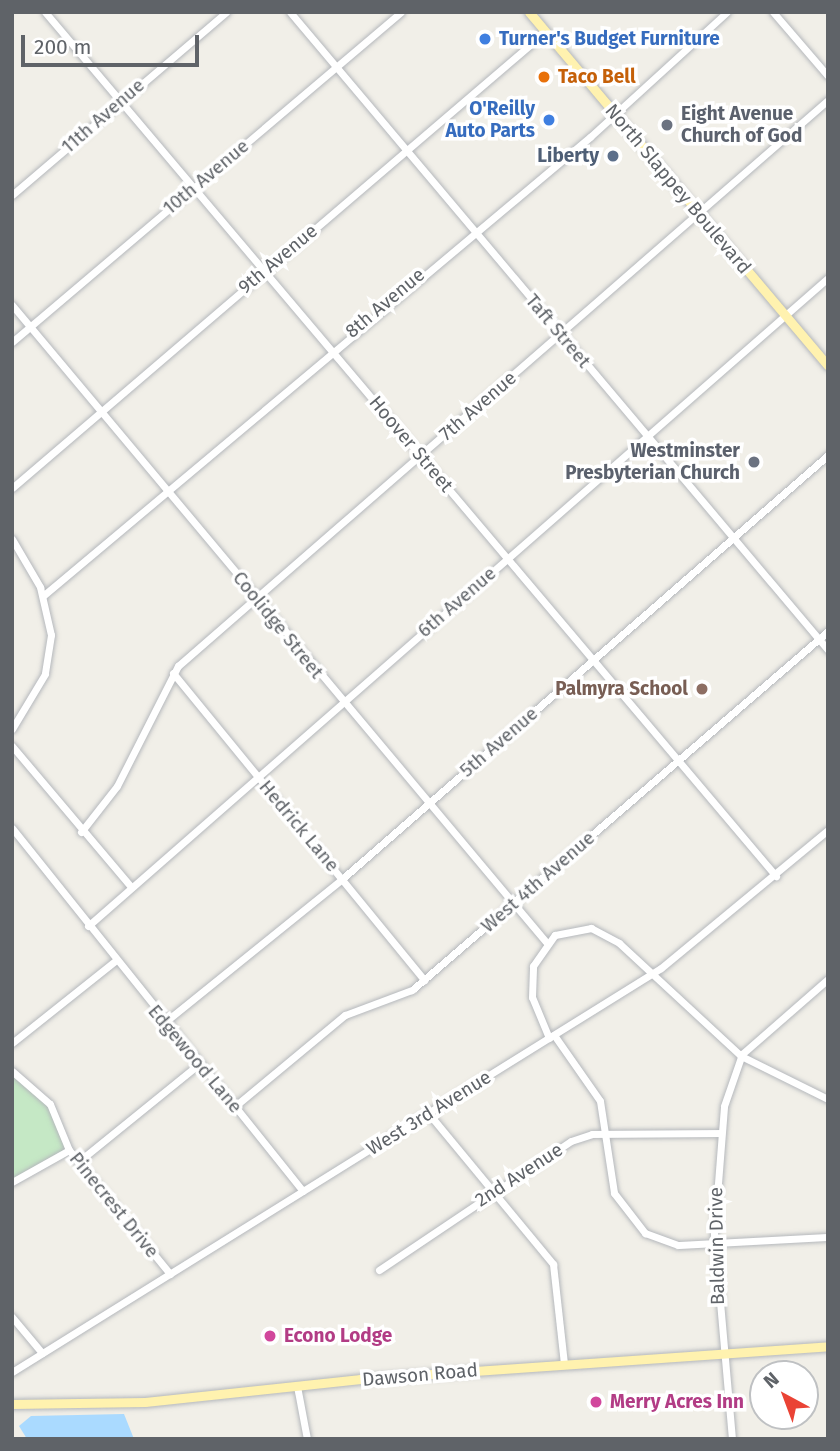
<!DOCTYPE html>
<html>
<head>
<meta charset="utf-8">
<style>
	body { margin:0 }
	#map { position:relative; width:840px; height:1451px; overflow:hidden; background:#f1efe8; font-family:"Fira Sans",sans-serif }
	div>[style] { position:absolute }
	.green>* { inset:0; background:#c5e8c5 }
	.water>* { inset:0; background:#aadaff }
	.roads { filter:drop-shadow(0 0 2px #b5b8bc) drop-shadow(0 0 2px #b5b8bc) }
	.minor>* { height:7px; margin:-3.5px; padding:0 3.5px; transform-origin:3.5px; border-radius:3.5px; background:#fff }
	.major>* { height:9px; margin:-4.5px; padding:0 4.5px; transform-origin:4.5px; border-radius:4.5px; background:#fff2af }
	.dots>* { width:19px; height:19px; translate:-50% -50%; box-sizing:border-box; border:4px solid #fff; border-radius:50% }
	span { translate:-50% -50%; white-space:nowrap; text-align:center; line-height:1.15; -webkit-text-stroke:7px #fff; paint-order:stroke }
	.shop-label { font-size:19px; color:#366cbe; font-weight:700 }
	.left { translate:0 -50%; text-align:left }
	.right { translate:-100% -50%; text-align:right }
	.food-label { font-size:19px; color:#c56008; font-weight:700 }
	.worship-label { font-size:19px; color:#5b616d; font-weight:700 }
	.street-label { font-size:19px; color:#5f6368 }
	.service-label { font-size:19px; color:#4e5e75; font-weight:700 }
	.education-label { font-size:19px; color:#785e54; font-weight:700 }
	.hotel-label { font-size:19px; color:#b23c85; font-weight:700 }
	.frame { position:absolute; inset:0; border:14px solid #5f6368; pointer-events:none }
	.north { position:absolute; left:749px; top:1360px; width:70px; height:70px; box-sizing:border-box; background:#fff; border:2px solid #bfc1c3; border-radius:50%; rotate:319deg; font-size:19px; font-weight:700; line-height:28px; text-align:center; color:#5f6368 }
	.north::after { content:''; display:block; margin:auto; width:24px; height:32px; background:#ea4335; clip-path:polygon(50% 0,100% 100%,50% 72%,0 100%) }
	.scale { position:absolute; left:21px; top:35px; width:178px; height:32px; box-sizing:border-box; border:4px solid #5f6368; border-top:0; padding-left:9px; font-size:21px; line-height:24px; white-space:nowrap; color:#5f6368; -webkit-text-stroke:5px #fff; paint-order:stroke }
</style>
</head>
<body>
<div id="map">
	<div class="green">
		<div style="clip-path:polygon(12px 1071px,44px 1097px,69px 1150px,12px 1181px)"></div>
	</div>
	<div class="water">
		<div style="clip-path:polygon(124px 1414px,134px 1439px,27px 1439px,19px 1426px,31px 1416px)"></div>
	</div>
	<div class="roads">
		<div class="minor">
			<div style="left:45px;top:12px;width:1132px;rotate:49.77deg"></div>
			<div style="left:290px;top:12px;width:835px;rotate:49.86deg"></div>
			<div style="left:773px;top:12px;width:84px;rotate:49.3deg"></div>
			<div style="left:12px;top:195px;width:282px;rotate:-40.5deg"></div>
			<div style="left:12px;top:305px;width:831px;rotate:50.03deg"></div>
			<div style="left:12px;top:342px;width:510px;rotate:-40.31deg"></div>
			<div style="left:12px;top:488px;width:701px;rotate:-40.55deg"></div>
			<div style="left:12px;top:539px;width:56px;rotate:59.7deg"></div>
			<div style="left:40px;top:587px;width:49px;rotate:77.1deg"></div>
			<div style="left:51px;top:635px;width:39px;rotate:99deg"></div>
			<div style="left:45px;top:674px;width:64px;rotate:121deg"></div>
			<div style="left:44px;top:595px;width:713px;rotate:-39.99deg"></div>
			<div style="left:590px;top:137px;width:185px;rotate:-42.4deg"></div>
			<div style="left:173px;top:673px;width:397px;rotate:50.7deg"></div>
			<div style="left:12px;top:746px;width:185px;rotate:49.8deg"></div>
			<div style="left:12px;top:828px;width:465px;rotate:51.3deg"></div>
			<div style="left:81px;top:832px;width:58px;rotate:-52deg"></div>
			<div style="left:117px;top:786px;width:135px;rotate:-63.1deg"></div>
			<div style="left:178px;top:666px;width:862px;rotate:-41.05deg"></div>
			<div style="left:88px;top:926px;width:984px;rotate:-41.21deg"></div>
			<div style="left:165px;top:1022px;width:228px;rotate:-38.9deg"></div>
			<div style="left:342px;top:879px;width:645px;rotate:-41.1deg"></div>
			<div style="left:554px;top:1035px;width:80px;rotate:55.1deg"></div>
			<div style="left:600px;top:1101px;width:93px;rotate:81.3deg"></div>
			<div style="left:614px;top:1193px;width:51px;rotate:52.2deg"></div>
			<div style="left:645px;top:1233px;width:35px;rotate:20deg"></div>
			<div style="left:678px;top:1245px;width:150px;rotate:-3.1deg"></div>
			<div style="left:549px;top:1038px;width:44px;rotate:-112.5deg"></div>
			<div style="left:532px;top:997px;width:31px;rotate:-88deg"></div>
			<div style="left:533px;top:966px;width:38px;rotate:-55deg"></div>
			<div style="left:555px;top:935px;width:37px;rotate:-11deg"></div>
			<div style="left:591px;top:928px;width:32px;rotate:28deg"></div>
			<div style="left:619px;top:943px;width:166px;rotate:42.8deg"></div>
			<div style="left:741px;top:1056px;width:97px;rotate:26.3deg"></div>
			<div style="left:12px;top:1043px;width:132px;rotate:-38.5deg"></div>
			<div style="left:12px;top:1071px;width:50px;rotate:41deg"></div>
			<div style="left:50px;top:1104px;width:50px;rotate:67.6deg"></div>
			<div style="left:69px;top:1150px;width:160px;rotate:50.8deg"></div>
			<div style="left:234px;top:1107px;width:144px;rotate:-39.7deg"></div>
			<div style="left:345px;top:1015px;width:72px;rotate:-20.5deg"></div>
			<div style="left:412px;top:990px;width:549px;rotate:-40.79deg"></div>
			<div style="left:429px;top:1114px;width:195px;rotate:50.4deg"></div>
			<div style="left:553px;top:1264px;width:101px;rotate:83.7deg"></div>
			<div style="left:78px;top:1162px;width:156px;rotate:-39deg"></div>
			<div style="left:12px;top:1182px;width:65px;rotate:-29.3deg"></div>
			<div style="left:379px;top:1270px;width:231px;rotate:-33.9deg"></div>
			<div style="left:571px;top:1141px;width:22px;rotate:-18deg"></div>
			<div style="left:592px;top:1134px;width:128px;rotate:-0.4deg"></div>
			<div style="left:12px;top:1317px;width:47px;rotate:50.2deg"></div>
			<div style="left:12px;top:1372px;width:764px;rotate:-31.9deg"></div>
			<div style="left:661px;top:968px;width:217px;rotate:-39.6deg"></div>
			<div style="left:297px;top:1386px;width:54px;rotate:79.3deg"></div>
			<div style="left:732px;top:1439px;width:206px;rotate:-95deg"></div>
			<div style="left:714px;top:1234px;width:128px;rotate:-85.5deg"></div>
			<div style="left:724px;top:1106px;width:55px;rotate:-70.9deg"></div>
			<div style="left:742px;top:1054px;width:114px;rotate:-41.1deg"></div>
		</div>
		<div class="major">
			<div style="left:529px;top:12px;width:463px;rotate:49.8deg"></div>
			<div style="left:12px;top:1404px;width:133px;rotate:-0.9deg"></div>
			<div style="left:145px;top:1402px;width:217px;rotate:-6.1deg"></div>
			<div style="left:361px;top:1379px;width:468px;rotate:-4deg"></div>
		</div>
	</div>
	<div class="dots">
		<div style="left:485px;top:39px;background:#3f7fe0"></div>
		<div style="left:544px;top:77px;background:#e8710a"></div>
		<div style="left:549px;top:120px;background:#3f7fe0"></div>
		<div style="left:667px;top:125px;background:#6b7280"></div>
		<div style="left:613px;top:156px;background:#5c6f8a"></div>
		<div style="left:754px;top:462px;background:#6b7280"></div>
		<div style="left:702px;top:689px;background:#8d6e63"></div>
		<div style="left:270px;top:1336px;background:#d1479c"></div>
		<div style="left:596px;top:1402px;background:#d1479c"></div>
	</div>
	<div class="shop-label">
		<span class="left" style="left:499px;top:39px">Turner's Budget Furniture</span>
		<span class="right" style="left:535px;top:120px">O'Reilly<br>Auto Parts</span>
	</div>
	<div class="food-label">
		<span class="left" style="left:558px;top:77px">Taco Bell</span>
	</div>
	<div class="worship-label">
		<span class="left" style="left:681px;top:125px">Eight Avenue<br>Church of God</span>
		<span class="right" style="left:740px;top:462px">Westminster<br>Presbyterian Church</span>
	</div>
	<div class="street-label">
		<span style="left:103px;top:116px;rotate:-41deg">11th Avenue</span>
		<span style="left:206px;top:177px;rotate:-40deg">10th Avenue</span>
		<span style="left:678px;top:189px;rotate:50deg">North Slappey Boulevard</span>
		<span style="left:278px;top:259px;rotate:-40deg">9th Avenue</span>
		<span style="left:385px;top:303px;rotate:-40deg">8th Avenue</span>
		<span style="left:558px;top:331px;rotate:50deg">Taft Street</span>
		<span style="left:478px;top:406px;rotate:-41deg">7th Avenue</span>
		<span style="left:411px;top:444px;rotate:50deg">Hoover Street</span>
		<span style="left:457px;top:602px;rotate:-41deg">6th Avenue</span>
		<span style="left:278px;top:625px;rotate:51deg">Coolidge Street</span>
		<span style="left:499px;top:742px;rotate:-41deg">5th Avenue</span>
		<span style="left:299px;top:826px;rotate:50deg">Hedrick Lane</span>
		<span style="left:538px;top:882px;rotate:-41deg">West 4th Avenue</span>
		<span style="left:195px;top:1059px;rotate:50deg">Edgewood Lane</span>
		<span style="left:429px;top:1113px;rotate:-32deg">West 3rd Avenue</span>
		<span style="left:519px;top:1175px;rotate:-33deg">2nd Avenue</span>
		<span style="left:114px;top:1205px;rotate:51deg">Pinecrest Drive</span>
		<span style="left:717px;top:1246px;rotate:-91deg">Baldwin Drive</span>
		<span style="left:420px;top:1375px;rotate:-5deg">Dawson Road</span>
	</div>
	<div class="service-label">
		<span class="right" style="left:599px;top:156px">Liberty</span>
	</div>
	<div class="education-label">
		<span class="right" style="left:688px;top:689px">Palmyra School</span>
	</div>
	<div class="hotel-label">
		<span class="left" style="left:284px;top:1336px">Econo Lodge</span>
		<span class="left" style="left:610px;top:1402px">Merry Acres Inn</span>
	</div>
	<div class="frame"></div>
	<div class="north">N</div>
	<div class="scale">200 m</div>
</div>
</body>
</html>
